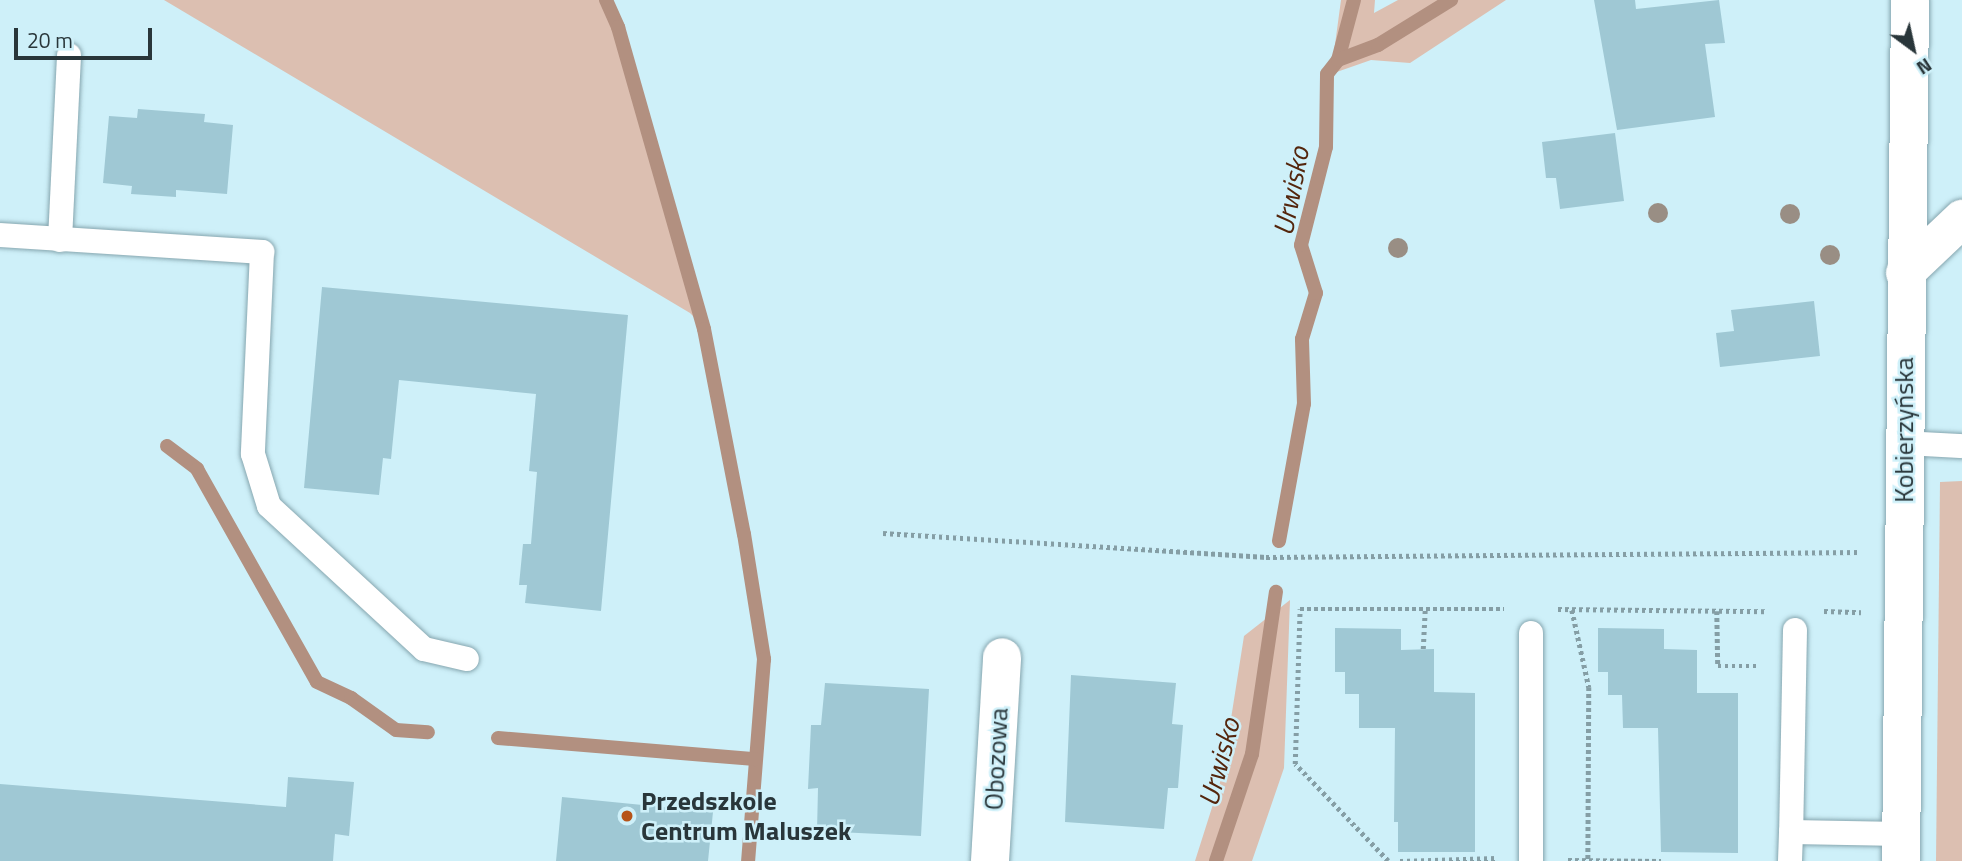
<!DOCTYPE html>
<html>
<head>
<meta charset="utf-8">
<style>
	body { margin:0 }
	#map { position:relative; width:1962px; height:861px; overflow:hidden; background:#cef0f9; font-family:"Titillium Web",sans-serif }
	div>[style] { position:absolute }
	.green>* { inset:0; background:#dcbfb1 }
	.stream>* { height:14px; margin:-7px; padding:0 7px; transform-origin:7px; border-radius:7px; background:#b29080 }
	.building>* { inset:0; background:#9fc8d4 }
	.path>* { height:4.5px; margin-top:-2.25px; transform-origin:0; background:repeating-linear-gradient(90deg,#859ea5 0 3.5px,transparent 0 7px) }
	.roads { filter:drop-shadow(0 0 2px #86a6af) drop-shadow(0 0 2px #86a6af) }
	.service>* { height:24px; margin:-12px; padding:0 12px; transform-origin:12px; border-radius:12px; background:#fff }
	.minor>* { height:38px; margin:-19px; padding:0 19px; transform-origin:19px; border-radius:19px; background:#fff }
	.tertiary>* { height:38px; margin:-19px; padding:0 19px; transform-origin:19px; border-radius:19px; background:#fff }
	.trees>* { width:20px; height:20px; margin:-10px; border-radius:50%; background:#998e84 }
	.dots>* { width:19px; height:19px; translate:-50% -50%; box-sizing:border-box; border:4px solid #cef0f9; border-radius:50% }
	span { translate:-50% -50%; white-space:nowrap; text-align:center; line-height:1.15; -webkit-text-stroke:5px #cef0f9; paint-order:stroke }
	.street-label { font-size:26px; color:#29363a }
	.poi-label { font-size:26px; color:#29363a; font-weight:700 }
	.left { translate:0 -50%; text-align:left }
	.water-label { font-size:28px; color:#54260d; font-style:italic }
	.north { position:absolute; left:1878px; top:14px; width:70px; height:70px; -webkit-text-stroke:5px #cef0f9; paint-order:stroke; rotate:147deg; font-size:19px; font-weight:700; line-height:28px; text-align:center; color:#29363a }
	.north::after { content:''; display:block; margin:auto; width:24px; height:32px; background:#29363a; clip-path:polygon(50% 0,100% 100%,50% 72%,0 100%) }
	.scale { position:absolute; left:14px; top:28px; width:138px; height:32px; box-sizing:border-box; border:4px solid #29363a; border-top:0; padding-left:9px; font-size:21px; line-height:24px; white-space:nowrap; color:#29363a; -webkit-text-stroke:5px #cef0f9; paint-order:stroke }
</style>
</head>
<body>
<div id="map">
	<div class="green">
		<div style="clip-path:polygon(164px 0,608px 0,620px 27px,706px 329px,690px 313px)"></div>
		<div style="clip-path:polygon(1341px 0,1375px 0,1374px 13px,1398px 0,1506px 0,1410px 63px,1371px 60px,1331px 74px)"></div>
		<div style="clip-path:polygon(1962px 481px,1962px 861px,1936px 861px,1940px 482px)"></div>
		<div style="clip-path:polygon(1290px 600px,1284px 768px,1252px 861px,1195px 861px,1222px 776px,1244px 636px)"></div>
	</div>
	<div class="stream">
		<div style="left:606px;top:0;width:30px;rotate:66deg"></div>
		<div style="left:618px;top:27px;width:314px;rotate:74.1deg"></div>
		<div style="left:704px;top:329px;width:209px;rotate:79deg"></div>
		<div style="left:744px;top:534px;width:127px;rotate:80.9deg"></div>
		<div style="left:764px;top:659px;width:203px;rotate:94.5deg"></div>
		<div style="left:1338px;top:60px;width:62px;rotate:-75.1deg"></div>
		<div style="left:167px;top:446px;width:38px;rotate:37deg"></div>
		<div style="left:197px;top:469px;width:244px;rotate:60.6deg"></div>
		<div style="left:317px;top:682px;width:38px;rotate:25deg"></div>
		<div style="left:351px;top:698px;width:55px;rotate:35.4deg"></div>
		<div style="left:396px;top:730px;width:32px;rotate:4deg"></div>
		<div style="left:1279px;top:541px;width:139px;rotate:-79.7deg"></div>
		<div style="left:1304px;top:404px;width:65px;rotate:-91.8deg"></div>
		<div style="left:1302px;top:339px;width:48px;rotate:-73.1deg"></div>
		<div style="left:1316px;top:293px;width:50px;rotate:-107.4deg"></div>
		<div style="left:1301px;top:245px;width:101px;rotate:-75.7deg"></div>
		<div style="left:1326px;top:147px;width:73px;rotate:-89.2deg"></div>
		<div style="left:1327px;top:74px;width:18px;rotate:-52deg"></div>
		<div style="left:1338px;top:60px;width:43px;rotate:-20.6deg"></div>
		<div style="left:1378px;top:45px;width:86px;rotate:-31.7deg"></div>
		<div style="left:498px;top:738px;width:258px;rotate:4.7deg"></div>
		<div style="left:1216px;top:861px;width:113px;rotate:-71.4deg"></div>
		<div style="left:1252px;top:754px;width:164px;rotate:-81.6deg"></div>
	</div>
	<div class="building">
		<div style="clip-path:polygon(1594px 0,1635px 0,1636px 9px,1719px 0,1725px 43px,1705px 44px,1715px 117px,1617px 130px)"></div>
		<div style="clip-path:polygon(138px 109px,205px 114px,204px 122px,233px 125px,227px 194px,176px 190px,176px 197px,131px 194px,132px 186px,103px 183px,109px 116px,137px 118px)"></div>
		<div style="clip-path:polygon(1615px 133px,1624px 201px,1560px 209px,1556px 178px,1546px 178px,1542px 142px)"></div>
		<div style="clip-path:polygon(322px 287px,628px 315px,601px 611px,525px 603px,527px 585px,519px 585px,523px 544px,531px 544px,537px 472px,529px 471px,536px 394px,399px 380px,391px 459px,383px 458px,379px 495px,304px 488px)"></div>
		<div style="clip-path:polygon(1814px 301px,1820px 356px,1720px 367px,1716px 333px,1734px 331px,1731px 310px)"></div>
		<div style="clip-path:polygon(1335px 628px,1401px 629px,1401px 650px,1434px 649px,1434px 692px,1475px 693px,1475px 852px,1398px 852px,1398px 822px,1394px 822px,1395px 728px,1359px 728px,1359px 694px,1345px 694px,1345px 672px,1335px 672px)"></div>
		<div style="clip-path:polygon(1598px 628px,1664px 629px,1664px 649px,1697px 650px,1697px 693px,1738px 693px,1738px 853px,1661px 852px,1658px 728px,1623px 728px,1622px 695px,1608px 695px,1608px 672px,1598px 672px)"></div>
		<div style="clip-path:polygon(1071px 675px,1176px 683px,1172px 724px,1183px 725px,1178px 788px,1168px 788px,1164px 829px,1065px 822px)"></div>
		<div style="clip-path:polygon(825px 683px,929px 689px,921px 836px,817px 831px,818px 788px,808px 789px,811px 725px,821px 725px)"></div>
		<div style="clip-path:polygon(288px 777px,354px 782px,349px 836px,335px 834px,333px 861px,0 861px,0 784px,286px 807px)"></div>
		<div style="clip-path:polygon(562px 797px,713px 812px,708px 861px,556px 861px)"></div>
	</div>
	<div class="path">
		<div style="left:883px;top:533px;width:384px;rotate:3.6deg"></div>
		<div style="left:1266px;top:557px;width:595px;rotate:-0.48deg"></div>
		<div style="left:1558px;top:609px;width:208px;rotate:0.6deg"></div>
		<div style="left:1572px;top:610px;width:79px;rotate:77.6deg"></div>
		<div style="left:1589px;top:687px;width:174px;rotate:90.3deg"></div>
		<div style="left:1717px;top:611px;width:55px;rotate:89deg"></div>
		<div style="left:1718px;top:666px;width:41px"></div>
		<div style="left:1824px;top:611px;width:37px;rotate:2deg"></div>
		<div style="left:1423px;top:649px;width:40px;rotate:-87.1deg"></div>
		<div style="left:1568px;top:860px;width:93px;rotate:0.6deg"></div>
		<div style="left:1388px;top:861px;width:134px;rotate:-133.8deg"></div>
		<div style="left:1295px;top:764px;width:155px;rotate:-88.2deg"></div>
		<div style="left:1300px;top:609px;width:204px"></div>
		<div style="left:1400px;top:861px;width:96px;rotate:-1.8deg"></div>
	</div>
	<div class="roads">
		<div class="service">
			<div style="left:0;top:235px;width:263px;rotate:3.7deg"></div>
			<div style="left:262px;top:252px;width:202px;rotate:92.6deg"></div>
			<div style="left:253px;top:454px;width:54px;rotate:72.9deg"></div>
			<div style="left:269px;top:506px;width:211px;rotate:42.7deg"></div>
			<div style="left:424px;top:649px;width:44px;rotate:13.1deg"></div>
			<div style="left:60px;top:240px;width:185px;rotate:-87.2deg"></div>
			<div style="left:1904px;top:443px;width:58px;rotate:3deg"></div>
			<div style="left:1795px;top:630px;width:202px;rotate:91.1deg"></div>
			<div style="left:1791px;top:832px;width:111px;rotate:1deg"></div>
			<div style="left:1531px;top:861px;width:228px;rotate:-90deg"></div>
			<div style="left:1790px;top:861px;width:29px;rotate:-88deg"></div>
		</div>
		<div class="minor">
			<div style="left:1905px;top:273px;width:79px;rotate:-43.5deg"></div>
			<div style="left:990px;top:861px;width:204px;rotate:-86.6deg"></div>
		</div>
		<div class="tertiary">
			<div style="left:1901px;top:861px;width:861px;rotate:-89.4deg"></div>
		</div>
	</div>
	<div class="trees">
		<div style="left:1658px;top:213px"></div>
		<div style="left:1790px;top:214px"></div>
		<div style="left:1398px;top:248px"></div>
		<div style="left:1830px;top:255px"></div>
	</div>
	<div class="dots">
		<div style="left:627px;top:816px;background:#b65419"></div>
	</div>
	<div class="street-label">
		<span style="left:1904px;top:430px;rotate:-90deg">Kobierzyńska</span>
		<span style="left:996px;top:759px;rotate:-87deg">Obozowa</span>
	</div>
	<div class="poi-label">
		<span class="left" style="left:641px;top:816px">Przedszkole<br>Centrum Maluszek</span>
	</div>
	<div class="water-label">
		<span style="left:1291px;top:191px;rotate:-79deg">Urwisko</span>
		<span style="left:1219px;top:762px;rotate:-75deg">Urwisko</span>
	</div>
	<div class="north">N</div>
	<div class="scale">20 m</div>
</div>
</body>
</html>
